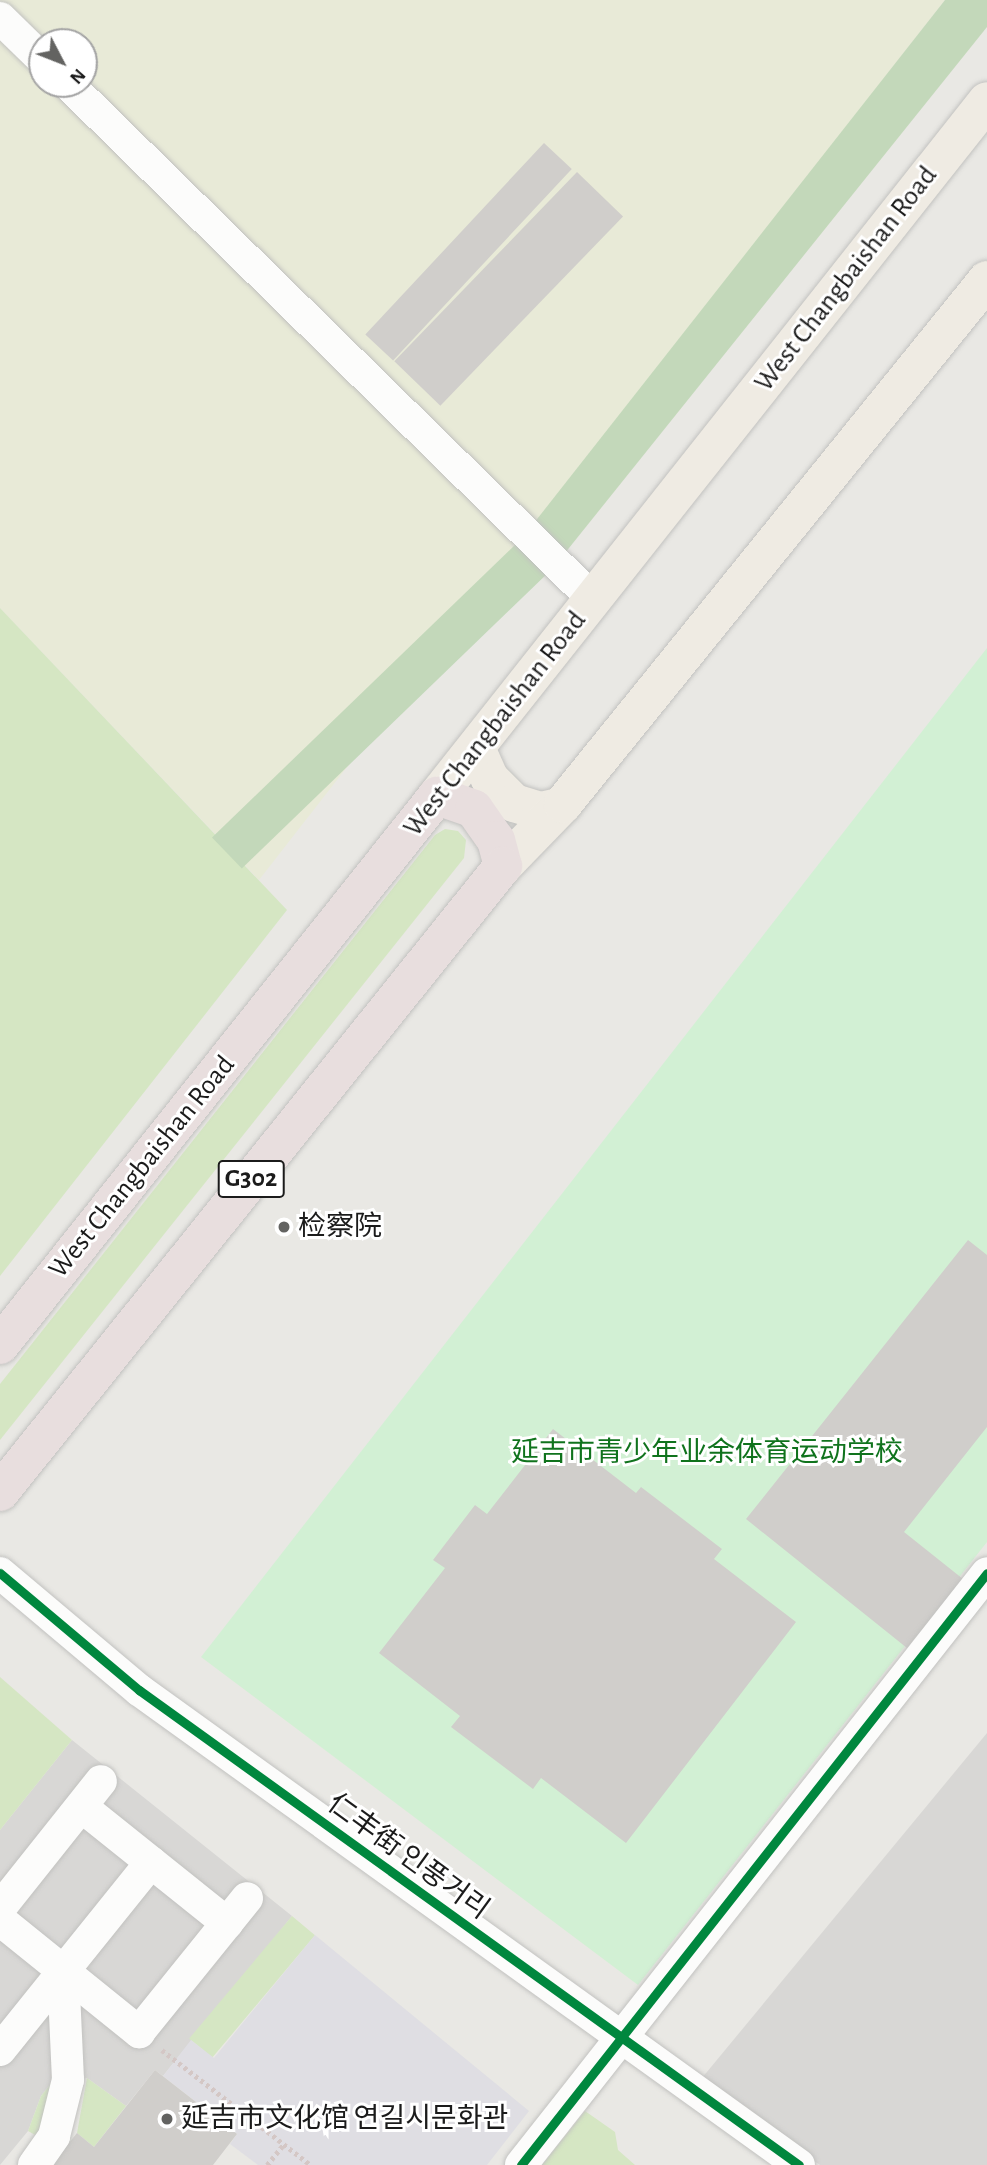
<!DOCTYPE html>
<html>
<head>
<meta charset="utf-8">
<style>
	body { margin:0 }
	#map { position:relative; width:987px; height:2165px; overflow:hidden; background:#e9e8e4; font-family:"Alegreya Sans","Noto Sans SC","Noto Sans KR",sans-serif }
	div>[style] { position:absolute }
	.residential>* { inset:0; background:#d8d7d5 }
	.farmland>* { inset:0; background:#e8ead7 }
	.grass>* { inset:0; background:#d5e6c3; transform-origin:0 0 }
	.forest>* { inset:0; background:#c3d8ba; transform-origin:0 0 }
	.park>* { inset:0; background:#d2f0d4 }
	.plaza>* { inset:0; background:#dfdee3 }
	.building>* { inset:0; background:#d0cecb; transform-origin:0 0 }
	.path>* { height:4.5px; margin-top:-2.25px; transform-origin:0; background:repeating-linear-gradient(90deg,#d4c7c5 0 3.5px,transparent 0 7px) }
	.roads { filter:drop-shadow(0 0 2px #c2c2c0) drop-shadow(0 0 2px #c2c2c0) }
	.minor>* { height:32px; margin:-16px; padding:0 16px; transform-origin:16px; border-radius:16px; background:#fcfcfb }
	.major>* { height:38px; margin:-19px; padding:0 19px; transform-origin:19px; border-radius:19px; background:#efebe3 }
	.highway>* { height:38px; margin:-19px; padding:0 19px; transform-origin:19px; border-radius:19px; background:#e8dede }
	.cycleway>* { height:9px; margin:-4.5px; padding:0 4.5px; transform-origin:4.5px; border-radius:4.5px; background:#00873e }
	.dots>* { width:19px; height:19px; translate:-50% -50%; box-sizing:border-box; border:4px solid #fff; border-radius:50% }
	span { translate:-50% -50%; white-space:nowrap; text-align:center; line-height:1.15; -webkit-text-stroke:6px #fff; paint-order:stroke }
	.shield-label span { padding:2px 5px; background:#fff; border:2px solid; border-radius:5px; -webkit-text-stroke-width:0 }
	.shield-label { font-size:26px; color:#1b1b1b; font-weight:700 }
	.street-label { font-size:28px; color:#1b1b1b }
	.poi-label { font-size:28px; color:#1b1b1b }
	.left { translate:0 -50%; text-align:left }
	.park-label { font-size:28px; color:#10731d }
	.north { position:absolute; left:28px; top:28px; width:70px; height:70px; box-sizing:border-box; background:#fff; border:2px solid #a4a4a4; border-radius:50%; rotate:132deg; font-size:19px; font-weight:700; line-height:28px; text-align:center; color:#1b1b1b }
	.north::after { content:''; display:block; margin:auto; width:24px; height:32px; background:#636361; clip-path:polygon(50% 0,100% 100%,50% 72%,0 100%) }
</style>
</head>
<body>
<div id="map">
	<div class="residential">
		<div style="clip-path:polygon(987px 1733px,987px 2165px,820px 2165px,697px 2084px)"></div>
		<div style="clip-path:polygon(72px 1740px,292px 1916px,163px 2076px,155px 2070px,126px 2106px,87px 2078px,52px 2082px,41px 2096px,28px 2131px,0 2165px,0 1830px)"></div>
	</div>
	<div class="farmland">
		<div style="clip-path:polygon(evenodd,0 0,945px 0,259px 880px,0 608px,0 0,42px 42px,84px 42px,84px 84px,42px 84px,42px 42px)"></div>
	</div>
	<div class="grass">
		<div style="clip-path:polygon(0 608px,287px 910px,0 1276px)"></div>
		<div style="clip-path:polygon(445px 829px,458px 831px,466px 840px,464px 858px,0 1440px,0 1384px,435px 835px)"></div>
		<div style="clip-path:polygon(0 1677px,72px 1740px,0 1830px)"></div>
		<div style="left:292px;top:1916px;width:30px;height:160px;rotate:40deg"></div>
		<div style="clip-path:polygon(87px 2078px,126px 2106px,94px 2147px,77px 2133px)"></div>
		<div style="clip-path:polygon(52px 2082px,46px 2111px,37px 2136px,28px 2131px,41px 2096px)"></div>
		<div style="clip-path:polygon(585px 2111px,615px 2132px,618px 2150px,635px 2165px,542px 2165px)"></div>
	</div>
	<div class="forest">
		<div style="clip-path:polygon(945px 0,987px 0,987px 27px,565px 553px,534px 523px)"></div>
		<div style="left:517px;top:543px;width:43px;height:424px;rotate:46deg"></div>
	</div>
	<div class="park">
		<div style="clip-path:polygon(987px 648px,987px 1542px,638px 1985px,201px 1657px)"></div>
	</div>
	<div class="plaza">
		<div style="clip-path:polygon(315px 1935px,529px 2111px,487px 2165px,258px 2165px,230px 2144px,237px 2134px,163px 2076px,191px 2040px,214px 2058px)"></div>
	</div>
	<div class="building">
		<div style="left:544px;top:143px;width:38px;height:262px;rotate:43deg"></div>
		<div style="left:577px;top:172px;width:64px;height:263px;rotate:44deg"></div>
		<div style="clip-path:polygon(968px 1240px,987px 1255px,987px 1427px,904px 1532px,963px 1579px,907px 1648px,746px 1519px)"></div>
		<div style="clip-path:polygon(553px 1429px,636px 1493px,641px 1487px,722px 1549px,714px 1559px,796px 1622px,626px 1843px,541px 1778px,533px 1789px,451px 1727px,460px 1716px,379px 1653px,445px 1568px,433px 1560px,475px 1505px,487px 1514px)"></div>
		<div style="clip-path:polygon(155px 2070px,237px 2134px,213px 2165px,51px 2165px,77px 2133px,94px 2147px)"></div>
	</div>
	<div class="path">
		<div style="left:162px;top:2050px;width:188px;rotate:37.7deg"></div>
		<div style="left:267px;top:2165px;width:27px;rotate:-51deg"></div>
	</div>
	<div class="roads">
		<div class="minor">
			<div style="left:0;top:18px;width:59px;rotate:44.3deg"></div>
			<div style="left:68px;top:84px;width:735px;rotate:44.45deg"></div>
			<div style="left:0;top:1573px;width:182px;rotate:40.1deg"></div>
			<div style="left:139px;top:1690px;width:813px;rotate:35.74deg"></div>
			<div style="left:82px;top:1807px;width:186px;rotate:38.7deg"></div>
			<div style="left:0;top:1908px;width:162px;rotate:-51.5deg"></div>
			<div style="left:0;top:1920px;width:179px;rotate:38.9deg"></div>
			<div style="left:139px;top:2032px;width:172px;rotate:-51.1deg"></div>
			<div style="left:0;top:2050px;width:241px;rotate:-51.2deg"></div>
			<div style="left:34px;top:2165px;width:35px;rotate:-55deg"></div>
			<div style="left:54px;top:2136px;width:58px;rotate:-76deg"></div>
			<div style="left:68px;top:2080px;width:109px;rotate:-92.6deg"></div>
			<div style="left:521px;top:2165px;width:753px;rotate:-51.79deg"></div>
		</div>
		<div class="major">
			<div style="left:476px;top:748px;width:34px;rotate:66deg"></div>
			<div style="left:490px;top:779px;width:34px;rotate:45deg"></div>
			<div style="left:514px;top:803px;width:28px;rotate:17deg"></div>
			<div style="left:541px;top:811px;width:18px;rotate:-13deg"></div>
			<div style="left:437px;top:796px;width:886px;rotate:-51.64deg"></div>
			<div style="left:503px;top:866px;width:86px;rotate:-45.9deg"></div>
			<div style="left:563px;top:804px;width:674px;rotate:-51.02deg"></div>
		</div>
		<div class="highway">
			<div style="left:0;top:1345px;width:702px;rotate:-51.48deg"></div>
			<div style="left:437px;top:796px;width:39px;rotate:19deg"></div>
			<div style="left:474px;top:809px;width:38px;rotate:55deg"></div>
			<div style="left:496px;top:840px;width:27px;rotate:75deg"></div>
			<div style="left:503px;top:866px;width:803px;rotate:128.78deg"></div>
		</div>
	</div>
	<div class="cycleway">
		<div style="left:0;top:1573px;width:182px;rotate:40.1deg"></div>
		<div style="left:139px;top:1690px;width:813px;rotate:35.74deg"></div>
		<div style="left:521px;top:2165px;width:753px;rotate:-51.79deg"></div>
	</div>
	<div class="dots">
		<div style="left:284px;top:1227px;background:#636361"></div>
		<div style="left:167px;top:2119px;background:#636361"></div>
	</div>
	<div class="shield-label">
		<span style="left:251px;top:1179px">G302</span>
	</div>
	<div class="street-label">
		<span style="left:846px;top:279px;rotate:-52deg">West Changbaishan Road</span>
		<span style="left:495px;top:724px;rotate:-52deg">West Changbaishan Road</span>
		<span style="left:142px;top:1167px;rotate:-51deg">West Changbaishan Road</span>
		<span style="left:408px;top:1857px;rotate:36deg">仁丰街 인풍거리</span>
	</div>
	<div class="poi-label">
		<span class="left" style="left:298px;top:1227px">检察院</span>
		<span class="left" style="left:181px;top:2119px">延吉市文化馆 연길시문화관</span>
	</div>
	<div class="park-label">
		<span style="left:707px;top:1453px">延吉市青少年业余体育运动学校</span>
	</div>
	<div class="north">N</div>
</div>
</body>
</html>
